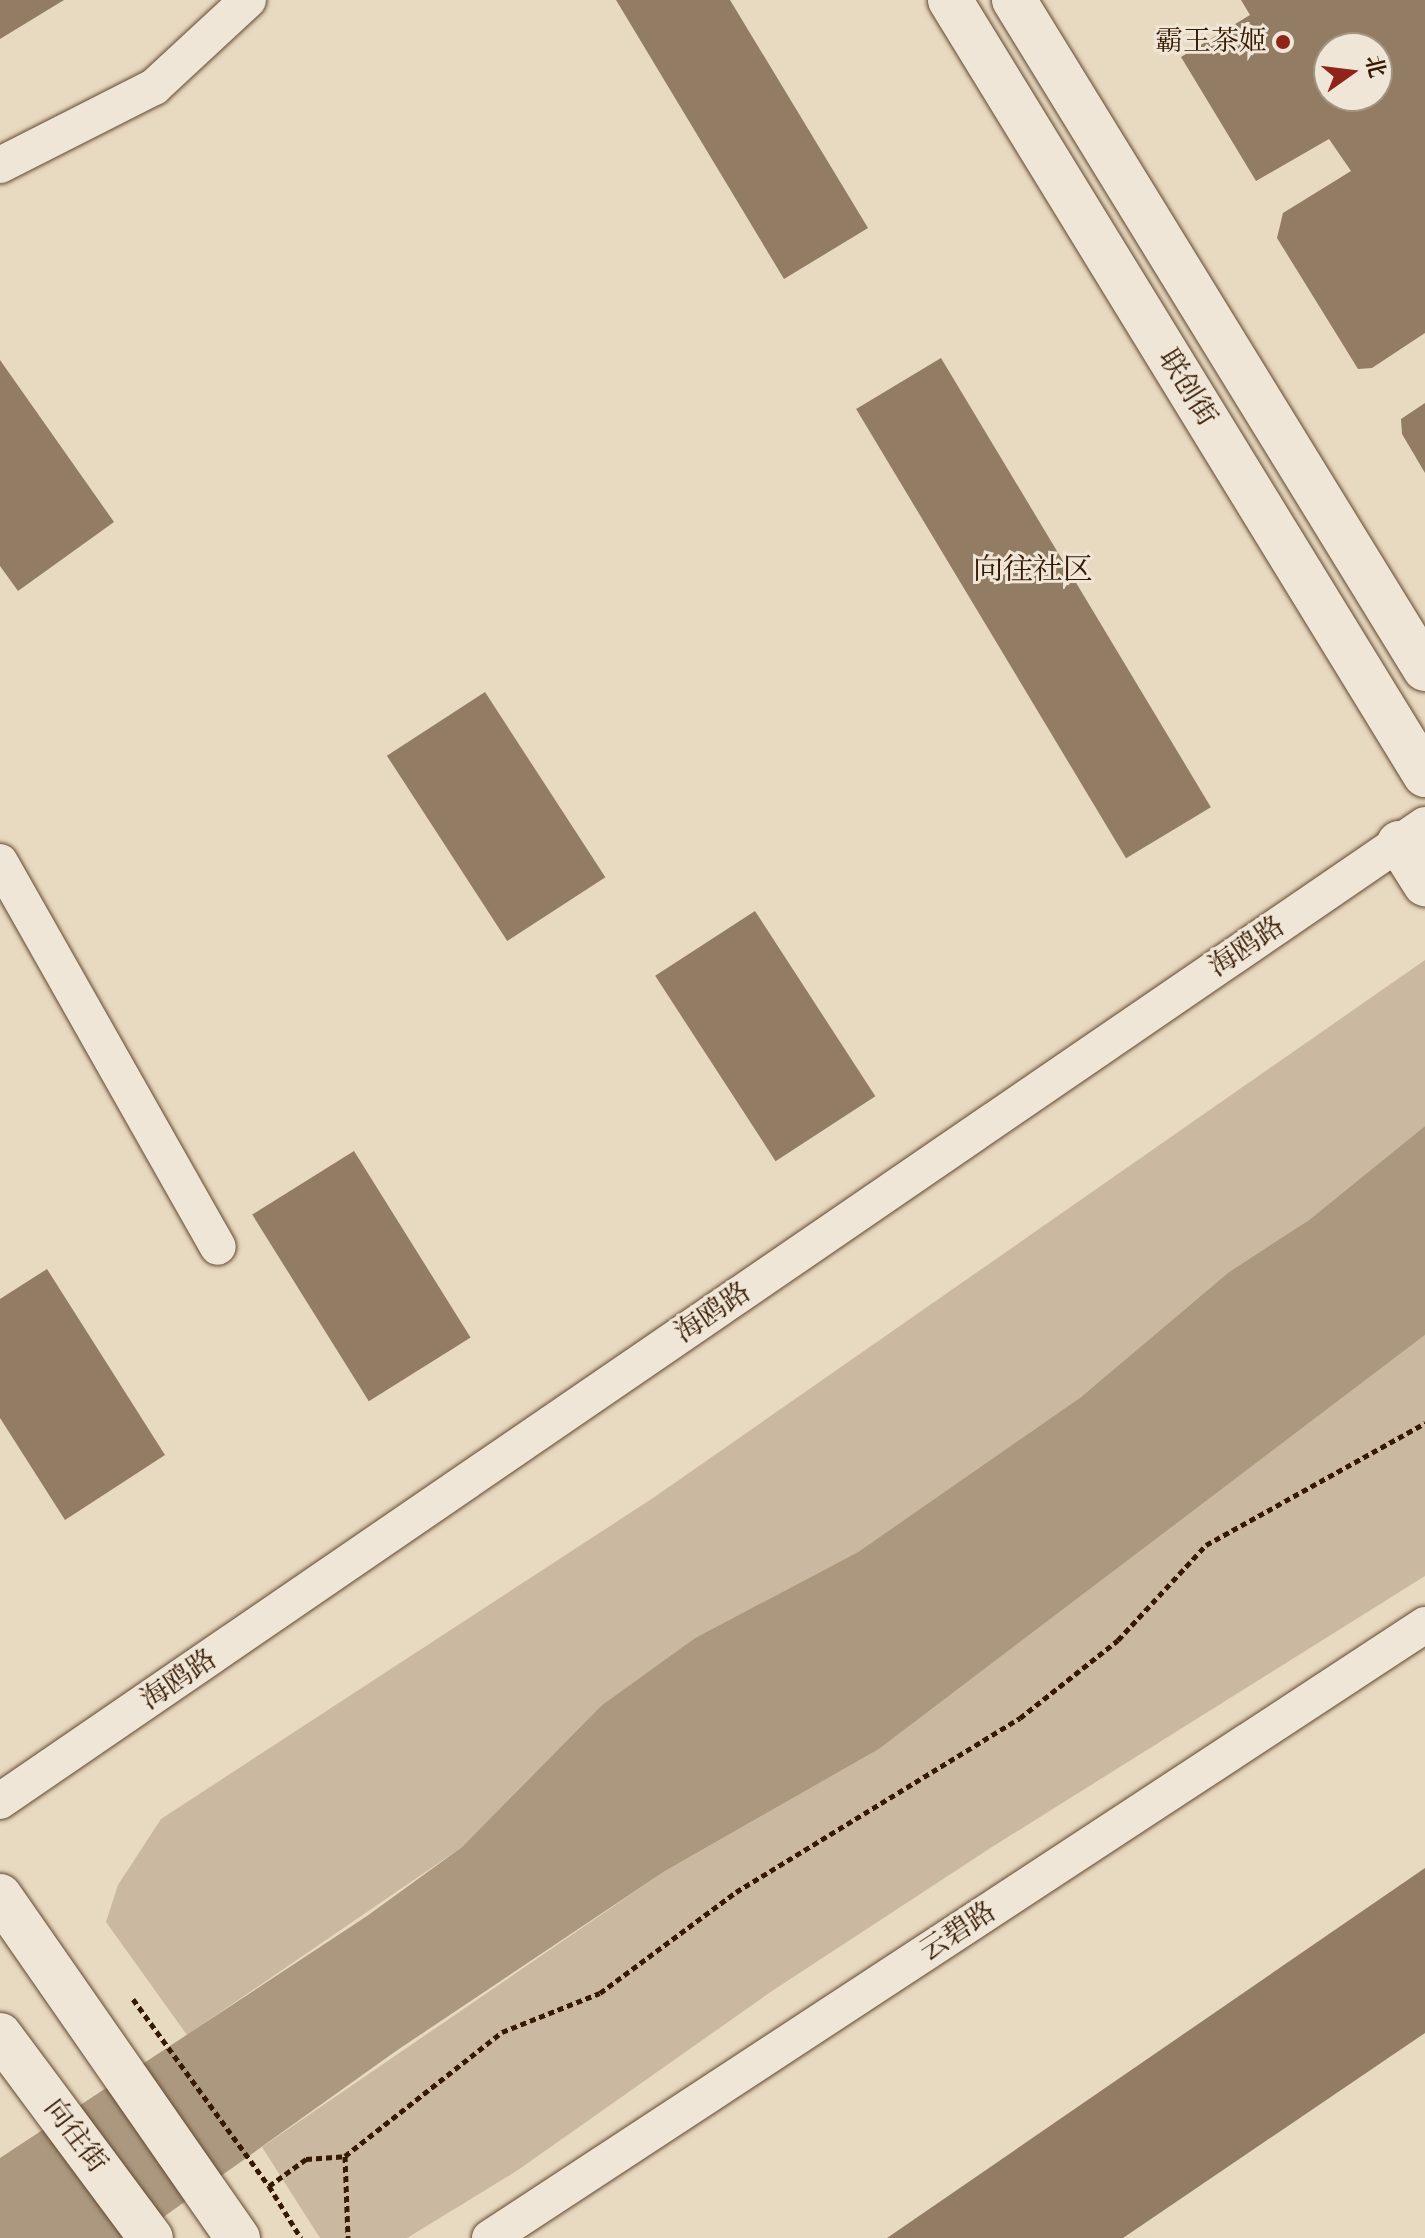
<!DOCTYPE html>
<html>
<head>
<meta charset="utf-8">
<style>
	body { margin:0 }
	#map { position:relative; width:1425px; height:2238px; overflow:hidden; background:#e8d9c1; font-family:"Libre Bodoni","Noto Serif SC",serif }
	div>[style] { position:absolute }
	.green>* { inset:0; background:#cab8a0 }
	.water>* { inset:0; background:#ab987f }
	.building>* { inset:0; background:#927d64; transform-origin:0 0 }
	.path>* { height:5px; margin-top:-2.5px; transform-origin:0; background:repeating-linear-gradient(90deg,#351900 0 6px,transparent 0 10px) }
	.roads { filter:drop-shadow(0 0 2px #624930) drop-shadow(0 0 2px #624930) }
	.minor>* { height:36px; margin:-18px; padding:0 18px; transform-origin:18px; border-radius:18px; background:#f0e6d7 }
	.tertiary>* { height:44px; margin:-22px; padding:0 22px; transform-origin:22px; border-radius:22px; background:#f0e6d7 }
	.dots>* { width:22px; height:22px; translate:-50% -50%; box-sizing:border-box; border:4px solid #f0e6d7; border-radius:50% }
	span { translate:-50% -50%; white-space:nowrap; text-align:center; line-height:1.15; -webkit-text-stroke:6px #f0e6d7; paint-order:stroke }
	.poi-label { font-size:28px; color:#351900 }
	.right { translate:-100% -50%; text-align:right }
	.street-label { font-size:28px; color:#351900 }
	.neighbourhood-label { font-size:30px; color:#351900 }
	.north { position:absolute; left:1313px; top:32px; width:80px; height:80px; box-sizing:border-box; background:#f0e6d7; border:2px solid #a59481; border-radius:50%; rotate:76deg; font-size:22px; font-weight:700; line-height:32px; text-align:center; color:#351900 }
	.north::after { content:''; display:block; margin:auto; width:28px; height:36px; background:#8f2418; clip-path:polygon(50% 0,100% 100%,50% 72%,0 100%) }
</style>
</head>
<body>
<div id="map">
	<div class="green">
		<div style="clip-path:polygon(1425px 960px,1425px 1126px,1309px 1220px,1229px 1272px,1081px 1397px,858px 1552px,695px 1638px,602px 1705px,462px 1847px,187px 2035px,106px 1922px,118px 1885px,161px 1819px,653px 1498px)"></div>
		<div style="clip-path:polygon(1425px 1335px,1425px 1576px,992px 1847px,772px 1991px,518px 2170px,407px 2238px,320px 2238px,262px 2147px,665px 1871px,879px 1749px)"></div>
	</div>
	<div class="water">
		<div style="clip-path:polygon(1425px 1126px,1425px 1335px,879px 1749px,665px 1871px,396px 2051px,134px 2238px,0 2238px,0 2158px,367px 1916px,462px 1847px,602px 1705px,695px 1638px,858px 1552px,1081px 1397px,1229px 1272px,1309px 1220px)"></div>
	</div>
	<div class="building">
		<div style="clip-path:polygon(0 0,64px 0,0 39px)"></div>
		<div style="clip-path:polygon(616px 0,730px 0,868px 228px,784px 279px)"></div>
		<div style="clip-path:polygon(evenodd,1241px 0,1425px 0,1425px 333px,1372px 368px,1358px 369px,1277px 238px,1283px 213px,1351px 171px,1329px 139px,1256px 181px,1181px 57px,1250px 15px,1241px 0,1329px 48px,1377px 48px,1377px 96px,1329px 96px,1329px 48px)"></div>
		<div style="left:941px;top:358px;width:524px;height:99px;rotate:59deg"></div>
		<div style="clip-path:polygon(0 360px,114px 522px,18px 591px,0 566px)"></div>
		<div style="clip-path:polygon(1425px 403px,1425px 473px,1402px 434px,1401px 419px)"></div>
		<div style="left:485px;top:692px;width:221px;height:117px;rotate:57deg"></div>
		<div style="left:755px;top:911px;width:221px;height:119px;rotate:57deg"></div>
		<div style="left:354px;top:1151px;width:220px;height:120px;rotate:58deg"></div>
		<div style="clip-path:polygon(47px 1269px,165px 1455px,65px 1520px,0 1418px,0 1299px)"></div>
		<div style="clip-path:polygon(1425px 1868px,1425px 2033px,1123px 2238px,887px 2238px)"></div>
	</div>
	<div class="path">
		<div style="left:133px;top:1999px;width:231px;rotate:54deg"></div>
		<div style="left:269px;top:2186px;width:46px;rotate:-36.1deg"></div>
		<div style="left:306px;top:2159px;width:39px;rotate:-4deg"></div>
		<div style="left:345px;top:2156px;width:200px;rotate:-38.3deg"></div>
		<div style="left:502px;top:2032px;width:105px;rotate:-21.7deg"></div>
		<div style="left:600px;top:1993px;width:169px;rotate:-36.6deg"></div>
		<div style="left:736px;top:1892px;width:333px;rotate:-31.5deg"></div>
		<div style="left:1020px;top:1718px;width:125px;rotate:-38.5deg"></div>
		<div style="left:1118px;top:1640px;width:129px;rotate:-47.2deg"></div>
		<div style="left:1206px;top:1545px;width:251px;rotate:-29.1deg"></div>
		<div style="left:345px;top:2156px;width:82px;rotate:87.9deg"></div>
		<div style="left:269px;top:2186px;width:61px;rotate:58.4deg"></div>
	</div>
	<div class="roads">
		<div class="minor">
			<div style="left:0;top:165px;width:173px;rotate:-26.9deg"></div>
			<div style="left:154px;top:87px;width:128px;rotate:-42.8deg"></div>
			<div style="left:0;top:862px;width:442px;rotate:60.5deg"></div>
			<div style="left:0;top:1801px;width:1727px;rotate:-34.41deg"></div>
			<div style="left:490px;top:2238px;width:1118px;rotate:-33.25deg"></div>
		</div>
		<div class="tertiary">
			<div style="left:950px;top:0;width:909px;rotate:58.5deg"></div>
			<div style="left:1014px;top:0;width:785px;rotate:58.44deg"></div>
			<div style="left:1399px;top:843px;width:49px;rotate:57.6deg"></div>
			<div style="left:0;top:1896px;width:417px;rotate:55.2deg"></div>
			<div style="left:0;top:2035px;width:253px;rotate:53.4deg"></div>
		</div>
	</div>
	<div class="dots">
		<div style="left:1283px;top:42px;background:#8f2418"></div>
	</div>
	<div class="poi-label">
		<span class="right" style="left:1267px;top:42px">霸王茶姬</span>
	</div>
	<div class="street-label">
		<span style="left:1187px;top:388px;rotate:58deg">联创街</span>
		<span style="left:1247px;top:947px;rotate:-34deg">海鸥路</span>
		<span style="left:713px;top:1313px;rotate:-34deg">海鸥路</span>
		<span style="left:179px;top:1680px;rotate:-34deg">海鸥路</span>
		<span style="left:958px;top:1932px;rotate:-33deg">云碧路</span>
		<span style="left:75px;top:2136px;rotate:53deg">向往街</span>
	</div>
	<div class="neighbourhood-label">
		<span style="left:1033px;top:570px">向往社区</span>
	</div>
	<div class="north">北</div>
</div>
</body>
</html>
